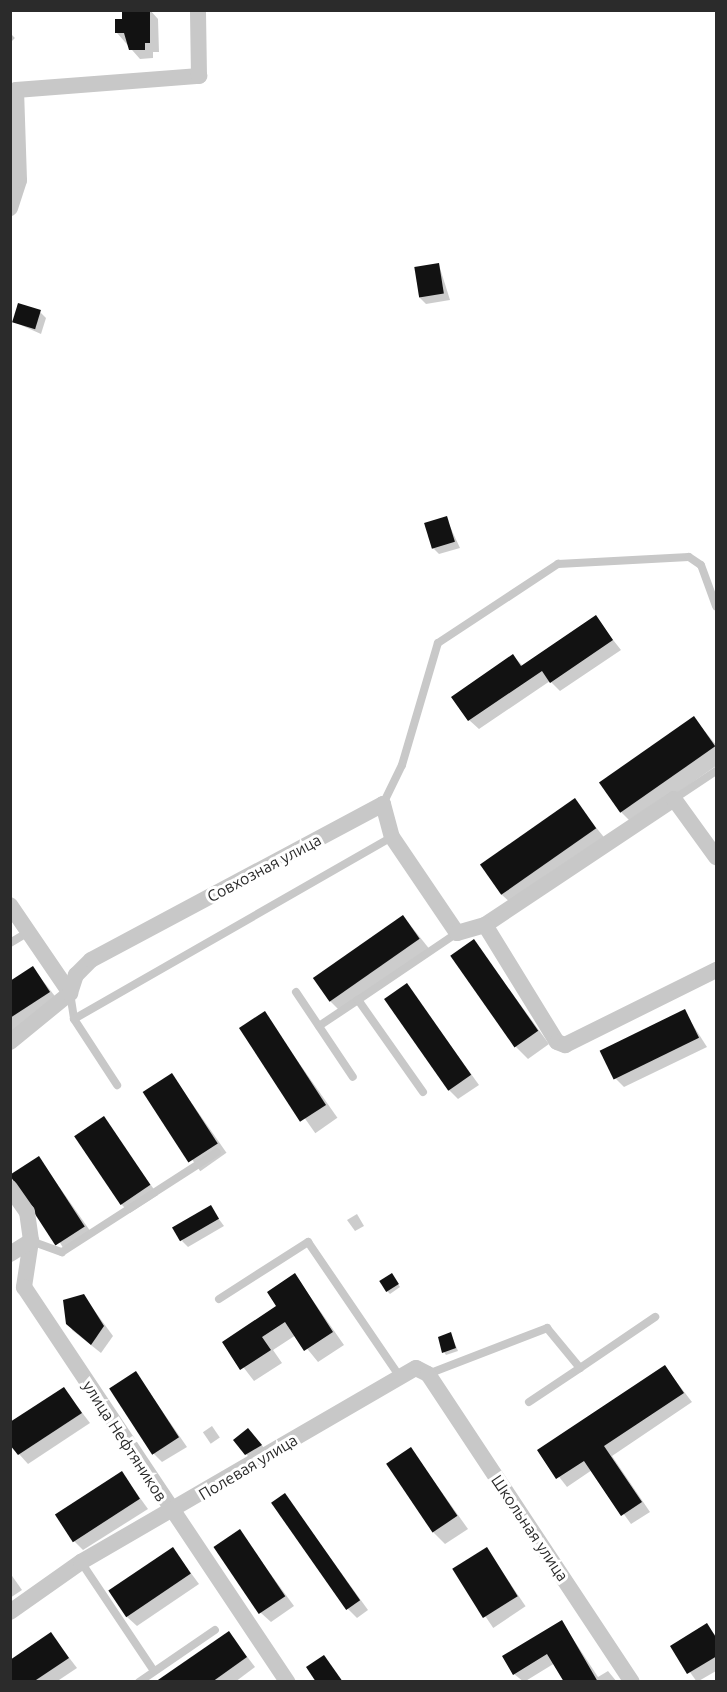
<!DOCTYPE html>
<html>
<head>
<meta charset="utf-8">
<style>
	body { margin:0 }
	#map { position:relative; width:727px; height:1692px; overflow:hidden; background:#fff; font-family:Ubuntu,sans-serif }
	div>[style] { position:absolute }
	.shadow>* { inset:0; background:#0003; transform-origin:0 0 }
	.building>* { inset:0; background:#121212; transform-origin:0 0 }
	.lane>* { height:8px; margin:-4px; padding:0 4px; transform-origin:4px; border-radius:4px; background:#c8c8c8 }
	.street>* { height:16px; margin:-8px; padding:0 8px; transform-origin:8px; border-radius:8px; background:#c8c8c8 }
	span { translate:-50% -50%; white-space:nowrap; text-align:center; line-height:1.15; -webkit-text-stroke:6px #fff; paint-order:stroke }
	.street-label { font-size:16px; color:#2b2b2b }
	.frame { position:absolute; inset:0; border:12px solid #2b2b2b; pointer-events:none }
</style>
</head>
<body>
<div id="map">
	<div class="shadow">
		<div style="clip-path:polygon(150px 10px,158px 19px,159px 52px,153px 52px,153px 58px,140px 59px,117px 33px)"></div>
		<div style="left:10px;top:33px;width:7px;height:38px;rotate:45deg"></div>
		<div style="clip-path:polygon(439px 265px,450px 300px,426px 304px,420px 298px)"></div>
		<div style="clip-path:polygon(40px 312px,46px 318px,41px 334px,14px 322px)"></div>
		<div style="clip-path:polygon(446px 518px,460px 548px,439px 554px,433px 548px)"></div>
		<div style="clip-path:polygon(595px 617px,621px 650px,560px 691px,550px 681px,479px 729px,469px 720px,513px 656px,523px 666px)"></div>
		<div style="clip-path:polygon(694px 718px,716px 745px,716px 766px,633px 824px,621px 812px)"></div>
		<div style="clip-path:polygon(574px 800px,607px 841px,514px 906px,501px 894px)"></div>
		<div style="clip-path:polygon(403px 916px,431px 951px,341px 1012px,329px 1000px)"></div>
		<div style="clip-path:polygon(474px 941px,549px 1044px,528px 1059px,516px 1047px)"></div>
		<div style="clip-path:polygon(33px 968px,61px 1004px,10px 1038px,10px 983px)"></div>
		<div style="clip-path:polygon(407px 985px,479px 1085px,458px 1099px,449px 1090px)"></div>
		<div style="clip-path:polygon(684px 1011px,707px 1047px,624px 1087px,615px 1078px)"></div>
		<div style="left:264px;top:1013px;width:128px;height:27px;rotate:55deg"></div>
		<div style="left:172px;top:1075px;width:95px;height:32px;rotate:55deg"></div>
		<div style="clip-path:polygon(103px 1118px,158px 1195px,130px 1213px,121px 1204px)"></div>
		<div style="clip-path:polygon(39px 1158px,93px 1235px,65px 1251px,37px 1205px)"></div>
		<div style="clip-path:polygon(210px 1207px,224px 1226px,188px 1247px,182px 1241px)"></div>
		<div style="clip-path:polygon(357px 1214px,364px 1226px,355px 1231px,347px 1220px)"></div>
		<div style="clip-path:polygon(295px 1275px,344px 1345px,318px 1362px,296px 1335px,273px 1350px,282px 1363px,254px 1381px,224px 1342px,278px 1307px)"></div>
		<div style="clip-path:polygon(394px 1278px,400px 1287px,390px 1294px,387px 1291px)"></div>
		<div style="clip-path:polygon(83px 1295px,113px 1336px,101px 1353px,72px 1330px,65px 1301px)"></div>
		<div style="clip-path:polygon(451px 1334px,458px 1351px,446px 1355px,444px 1352px)"></div>
		<div style="clip-path:polygon(665px 1367px,692px 1402px,612px 1456px,650px 1512px,631px 1524px,592px 1470px,567px 1487px,539px 1451px)"></div>
		<div style="clip-path:polygon(136px 1373px,187px 1447px,162px 1462px,153px 1453px)"></div>
		<div style="clip-path:polygon(64px 1389px,90px 1423px,28px 1464px,19px 1454px)"></div>
		<div style="left:212px;top:1426px;width:14px;height:11px;rotate:56deg"></div>
		<div style="clip-path:polygon(248px 1430px,267px 1451px,252px 1460px,246px 1454px)"></div>
		<div style="clip-path:polygon(411px 1449px,468px 1529px,445px 1544px,433px 1532px)"></div>
		<div style="clip-path:polygon(122px 1473px,148px 1509px,83px 1550px,74px 1541px)"></div>
		<div style="clip-path:polygon(285px 1495px,368px 1610px,357px 1618px,348px 1609px)"></div>
		<div style="clip-path:polygon(239px 1531px,294px 1606px,271px 1622px,261px 1613px)"></div>
		<div style="clip-path:polygon(173px 1549px,199px 1584px,137px 1626px,127px 1617px)"></div>
		<div style="left:487px;top:1549px;width:69px;height:39px;rotate:56deg"></div>
		<div style="clip-path:polygon(10px 1573px,22px 1590px,10px 1598px)"></div>
		<div style="clip-path:polygon(562px 1622px,598px 1677px,608px 1671px,617px 1682px,565px 1682px,555px 1663px,524px 1682px,514px 1674px)"></div>
		<div style="clip-path:polygon(706px 1625px,716px 1636px,716px 1671px,697px 1682px,672px 1647px)"></div>
		<div style="clip-path:polygon(229px 1633px,255px 1667px,235px 1682px,171px 1682px)"></div>
		<div style="clip-path:polygon(51px 1634px,77px 1668px,56px 1682px,10px 1682px)"></div>
	</div>
	<div class="building">
		<div style="clip-path:polygon(122px 10px,150px 10px,150px 43px,145px 43px,145px 50px,129px 50px,124px 33px,115px 33px,115px 19px,122px 19px)"></div>
		<div style="left:439px;top:263px;width:31px;height:25px;rotate:81deg"></div>
		<div style="left:18px;top:303px;width:24px;height:20px;rotate:17deg"></div>
		<div style="left:447px;top:516px;width:27px;height:24px;rotate:73deg"></div>
		<div style="clip-path:polygon(596px 615px,613px 640px,550px 683px,542px 671px,468px 721px,451px 697px,513px 654px,521px 666px)"></div>
		<div style="left:694px;top:716px;width:37px;height:116px;rotate:55deg"></div>
		<div style="left:575px;top:798px;width:37px;height:116px;rotate:55deg"></div>
		<div style="left:403px;top:915px;width:29px;height:110px;rotate:55deg"></div>
		<div style="left:474px;top:939px;width:112px;height:29px;rotate:55deg"></div>
		<div style="clip-path:polygon(33px 966px,50px 992px,10px 1018px,10px 981px)"></div>
		<div style="left:407px;top:983px;width:112px;height:28px;rotate:55deg"></div>
		<div style="left:685px;top:1009px;width:32px;height:95px;rotate:64deg"></div>
		<div style="left:265px;top:1011px;width:112px;height:31px;rotate:57deg"></div>
		<div style="left:172px;top:1073px;width:84px;height:35px;rotate:57deg"></div>
		<div style="left:104px;top:1116px;width:83px;height:36px;rotate:56deg"></div>
		<div style="left:39px;top:1156px;width:84px;height:35px;rotate:57deg"></div>
		<div style="left:211px;top:1205px;width:16px;height:45px;rotate:60deg"></div>
		<div style="clip-path:polygon(295px 1273px,333px 1332px,304px 1351px,285px 1322px,262px 1337px,271px 1350px,240px 1370px,222px 1342px,276px 1306px,267px 1292px)"></div>
		<div style="left:392px;top:1273px;width:13px;height:15px;rotate:58deg"></div>
		<div style="clip-path:polygon(84px 1294px,104px 1326px,91px 1345px,66px 1324px,63px 1300px)"></div>
		<div style="clip-path:polygon(451px 1332px,456px 1348px,442px 1353px,438px 1337px)"></div>
		<div style="clip-path:polygon(665px 1365px,684px 1393px,604px 1446px,642px 1502px,621px 1516px,584px 1461px,556px 1479px,537px 1450px)"></div>
		<div style="left:136px;top:1371px;width:79px;height:32px;rotate:57deg"></div>
		<div style="clip-path:polygon(64px 1387px,82px 1413px,18px 1455px,10px 1445px,10px 1422px)"></div>
		<div style="clip-path:polygon(248px 1428px,262px 1445px,245px 1455px,233px 1440px)"></div>
		<div style="left:411px;top:1447px;width:83px;height:30px;rotate:56deg"></div>
		<div style="left:122px;top:1471px;width:33px;height:80px;rotate:57deg"></div>
		<div style="left:285px;top:1493px;width:131px;height:17px;rotate:55deg"></div>
		<div style="left:240px;top:1529px;width:81px;height:32px;rotate:56deg"></div>
		<div style="left:173px;top:1547px;width:32px;height:78px;rotate:56deg"></div>
		<div style="left:487px;top:1547px;width:58px;height:41px;rotate:58deg"></div>
		<div style="clip-path:polygon(562px 1620px,598px 1682px,564px 1682px,547px 1654px,513px 1675px,502px 1656px)"></div>
		<div style="clip-path:polygon(707px 1623px,717px 1639px,717px 1656px,687px 1674px,670px 1646px)"></div>
		<div style="clip-path:polygon(229px 1631px,247px 1657px,212px 1682px,155px 1682px)"></div>
		<div style="clip-path:polygon(51px 1632px,69px 1658px,33px 1682px,10px 1682px,10px 1660px)"></div>
		<div style="clip-path:polygon(324px 1655px,343px 1682px,316px 1682px,306px 1667px)"></div>
	</div>
	<div class="lane">
		<div style="left:674px;top:799px;width:50px;rotate:-33.7deg"></div>
		<div style="left:383px;top:804px;width:43px;rotate:-64deg"></div>
		<div style="left:402px;top:765px;width:127px;rotate:-73.6deg"></div>
		<div style="left:438px;top:643px;width:144px;rotate:-33.4deg"></div>
		<div style="left:558px;top:564px;width:131px;rotate:-3.1deg"></div>
		<div style="left:689px;top:557px;width:14px;rotate:34deg"></div>
		<div style="left:701px;top:565px;width:44px;rotate:69.9deg"></div>
		<div style="left:10px;top:943px;width:17px;rotate:-31deg"></div>
		<div style="left:296px;top:992px;width:102px;rotate:56.2deg"></div>
		<div style="left:70px;top:993px;width:26px;rotate:81deg"></div>
		<div style="left:74px;top:1019px;width:79px;rotate:56.9deg"></div>
		<div style="left:74px;top:1019px;width:366px;rotate:-29.8deg"></div>
		<div style="left:319px;top:1026px;width:47px;rotate:-33.7deg"></div>
		<div style="left:423px;top:1092px;width:113px;rotate:-125.2deg"></div>
		<div style="left:358px;top:1000px;width:120px;rotate:-34.1deg"></div>
		<div style="left:31px;top:1241px;width:33px;rotate:20deg"></div>
		<div style="left:62px;top:1252px;width:184px;rotate:-32.8deg"></div>
		<div style="left:219px;top:1299px;width:106px;rotate:-32.6deg"></div>
		<div style="left:308px;top:1242px;width:163px;rotate:55.7deg"></div>
		<div style="left:428px;top:1374px;width:128px;rotate:-21.1deg"></div>
		<div style="left:547px;top:1328px;width:52px;rotate:50.5deg"></div>
		<div style="left:580px;top:1368px;width:91px;rotate:-34.2deg"></div>
		<div style="left:529px;top:1402px;width:61px;rotate:-33.7deg"></div>
		<div style="left:81px;top:1562px;width:131px;rotate:56.2deg"></div>
		<div style="left:139px;top:1682px;width:92px;rotate:-34.4deg"></div>
	</div>
	<div class="street">
		<div style="left:10px;top:208px;width:29px;rotate:-72deg"></div>
		<div style="left:19px;top:180px;width:90px;rotate:-91.9deg"></div>
		<div style="left:16px;top:90px;width:184px;rotate:-4.4deg"></div>
		<div style="left:199px;top:76px;width:66px;rotate:-90.9deg"></div>
		<div style="left:10px;top:905px;width:107px;rotate:55.7deg"></div>
		<div style="left:485px;top:925px;width:227px;rotate:-33.7deg"></div>
		<div style="left:674px;top:799px;width:72px;rotate:54.1deg"></div>
		<div style="left:10px;top:1042px;width:77px;rotate:-39.2deg"></div>
		<div style="left:70px;top:993px;width:19px;rotate:-72deg"></div>
		<div style="left:76px;top:975px;width:21px;rotate:-45deg"></div>
		<div style="left:91px;top:960px;width:331px;rotate:-28.1deg"></div>
		<div style="left:383px;top:804px;width:34px;rotate:75deg"></div>
		<div style="left:392px;top:837px;width:116px;rotate:55.9deg"></div>
		<div style="left:457px;top:933px;width:29px;rotate:-16deg"></div>
		<div style="left:485px;top:925px;width:137px;rotate:58.4deg"></div>
		<div style="left:557px;top:1042px;width:9px;rotate:21deg"></div>
		<div style="left:565px;top:1045px;width:169px;rotate:-26.4deg"></div>
		<div style="left:10px;top:1188px;width:29px;rotate:55deg"></div>
		<div style="left:27px;top:1212px;width:29px;rotate:82deg"></div>
		<div style="left:31px;top:1241px;width:47px;rotate:98.7deg"></div>
		<div style="left:24px;top:1287px;width:475px;rotate:56.3deg"></div>
		<div style="left:10px;top:1254px;width:25px;rotate:-32deg"></div>
		<div style="left:10px;top:1612px;width:87px;rotate:-35.2deg"></div>
		<div style="left:81px;top:1562px;width:387px;rotate:-30.1deg"></div>
		<div style="left:416px;top:1368px;width:13px;rotate:27deg"></div>
		<div style="left:428px;top:1374px;width:369px;rotate:56.5deg"></div>
	</div>
	<div class="street-label">
		<span style="left:264px;top:868px;rotate:-28deg">Совхозная улица</span>
		<span style="left:125px;top:1441px;rotate:57deg">улица Нефтяников</span>
		<span style="left:248px;top:1467px;rotate:-31deg">Полевая улица</span>
		<span style="left:530px;top:1528px;rotate:56deg">Школьная улица</span>
	</div>
	<div class="frame"></div>
</div>
</body>
</html>
